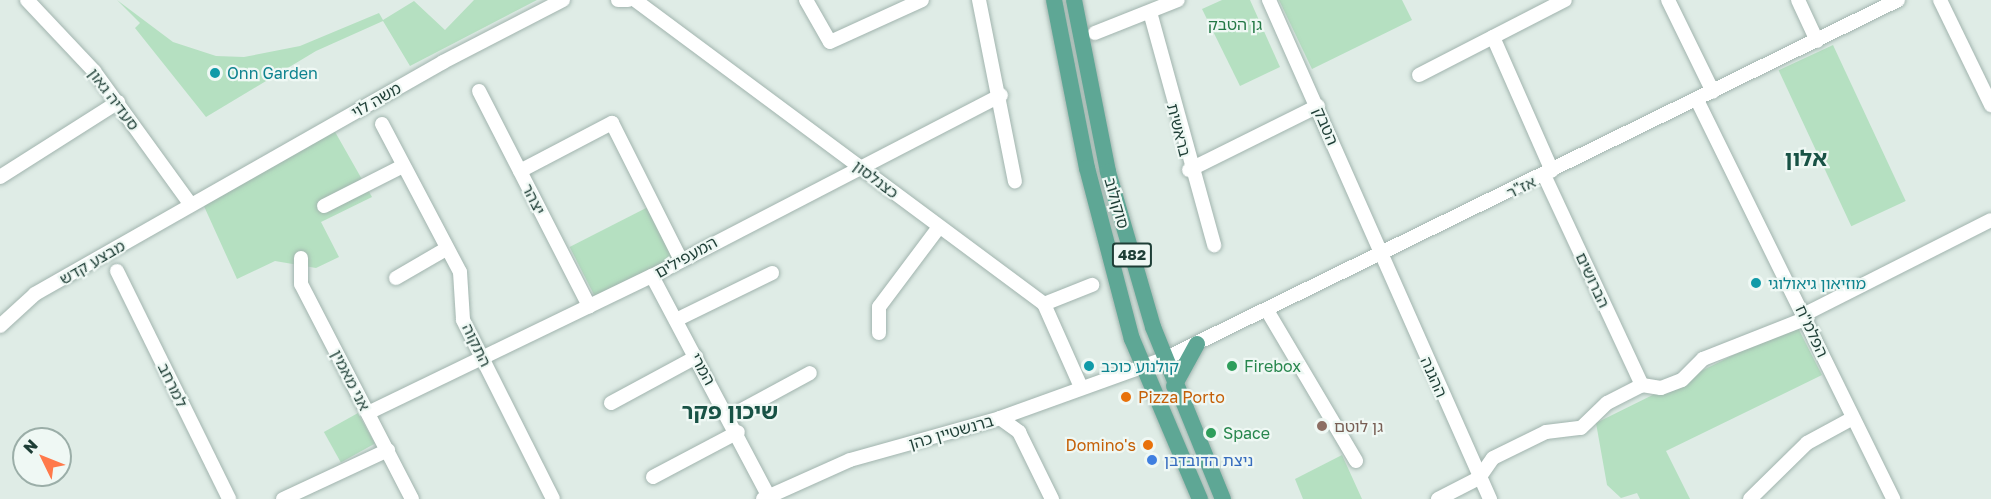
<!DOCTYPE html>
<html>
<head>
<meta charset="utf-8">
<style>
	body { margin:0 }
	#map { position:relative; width:1991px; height:499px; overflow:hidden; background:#dfece6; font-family:"Golos Text","Noto Sans Hebrew",sans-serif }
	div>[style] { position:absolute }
	.green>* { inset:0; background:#b5e0c1; transform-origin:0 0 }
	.roads { filter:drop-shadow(0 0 2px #a1b4ae) drop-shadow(0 0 2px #a1b4ae) }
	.minor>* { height:14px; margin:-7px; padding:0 7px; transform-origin:7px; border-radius:7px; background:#fff }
	.major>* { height:16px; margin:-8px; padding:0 8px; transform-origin:8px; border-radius:8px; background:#5ea795 }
	.dots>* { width:16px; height:16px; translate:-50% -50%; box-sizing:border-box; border:3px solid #eff8f4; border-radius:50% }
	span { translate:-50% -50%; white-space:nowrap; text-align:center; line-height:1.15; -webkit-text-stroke:4.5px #eff8f4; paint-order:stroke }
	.shield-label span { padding:2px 4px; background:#eff8f4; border:2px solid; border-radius:4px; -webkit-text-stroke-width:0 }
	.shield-label { font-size:15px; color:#1e3e36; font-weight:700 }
	.park-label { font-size:16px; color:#247946 }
	.culture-label { font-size:16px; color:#0d838f }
	.left { translate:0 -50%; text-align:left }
	.street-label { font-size:16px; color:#1e3e36 }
	.leisure-label { font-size:16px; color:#27864d }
	.food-label { font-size:16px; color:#c56008 }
	.right { translate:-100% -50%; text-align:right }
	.education-label { font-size:16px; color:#785e54 }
	.shop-label { font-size:16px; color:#366cbe }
	.district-label { font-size:22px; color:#185245; font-weight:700 }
	.north { position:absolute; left:12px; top:427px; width:60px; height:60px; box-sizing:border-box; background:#eff8f4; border:2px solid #9baea8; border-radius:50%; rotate:313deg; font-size:16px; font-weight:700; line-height:24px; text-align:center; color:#1e3e36 }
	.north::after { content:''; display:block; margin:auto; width:21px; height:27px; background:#ff794a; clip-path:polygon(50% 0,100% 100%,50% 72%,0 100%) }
</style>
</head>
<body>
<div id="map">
	<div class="green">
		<div style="clip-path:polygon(117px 0,173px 42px,216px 56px,244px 57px,300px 46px,379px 13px,383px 20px,414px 1px,445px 30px,474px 0,537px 0,410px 66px,383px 21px,316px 51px,206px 117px,135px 28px,140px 23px)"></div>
		<div style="clip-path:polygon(1222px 0,1250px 0,1280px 67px,1240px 86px,1202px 9px)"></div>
		<div style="clip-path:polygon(1279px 0,1402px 0,1412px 20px,1312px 69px)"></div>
		<div style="left:1833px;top:45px;width:172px;height:60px;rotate:65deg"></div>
		<div style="clip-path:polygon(334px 130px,372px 197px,321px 222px,339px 257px,316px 268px,275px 261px,237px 279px,203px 204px)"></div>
		<div style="left:648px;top:207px;width:56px;height:88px;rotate:63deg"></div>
		<div style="clip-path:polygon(1796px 324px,1822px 375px,1666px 451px,1690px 499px,1640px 499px,1637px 493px,1621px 498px,1607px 485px,1596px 423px)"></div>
		<div style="left:358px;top:413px;width:35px;height:39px;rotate:61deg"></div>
		<div style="clip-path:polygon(1342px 455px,1362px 499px,1303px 499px,1295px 479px)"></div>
	</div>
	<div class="roads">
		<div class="minor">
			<div style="left:27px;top:0;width:98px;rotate:46.7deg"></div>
			<div style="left:94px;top:71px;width:165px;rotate:54.1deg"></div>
			<div style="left:618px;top:0;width:10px"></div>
			<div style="left:635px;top:0;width:510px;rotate:36.62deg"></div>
			<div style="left:1044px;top:304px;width:91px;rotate:66deg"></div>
			<div style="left:806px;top:0;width:48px;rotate:60.3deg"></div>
			<div style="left:830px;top:42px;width:101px;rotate:-24.5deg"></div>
			<div style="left:979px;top:0;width:185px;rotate:78.8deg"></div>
			<div style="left:1269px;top:0;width:546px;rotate:66.11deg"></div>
			<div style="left:1668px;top:0;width:102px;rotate:63.9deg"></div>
			<div style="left:1798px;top:0;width:45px;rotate:65.1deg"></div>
			<div style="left:1940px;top:0;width:117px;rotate:64.1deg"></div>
			<div style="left:1150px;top:12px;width:242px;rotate:74.6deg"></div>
			<div style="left:1095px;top:33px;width:89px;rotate:-21.7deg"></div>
			<div style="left:1493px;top:37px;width:146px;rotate:66.2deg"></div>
			<div style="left:1419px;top:75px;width:164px;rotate:-27.2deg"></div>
			<div style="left:479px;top:91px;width:242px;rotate:62.9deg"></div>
			<div style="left:1697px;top:100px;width:445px;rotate:63.8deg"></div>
			<div style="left:382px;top:124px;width:167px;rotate:62.2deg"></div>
			<div style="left:460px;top:272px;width:48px;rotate:86.4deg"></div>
			<div style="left:463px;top:320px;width:200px;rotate:63.3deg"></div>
			<div style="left:1189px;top:170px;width:144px;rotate:-26.4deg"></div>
			<div style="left:520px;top:171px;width:104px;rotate:-27.6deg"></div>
			<div style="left:612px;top:123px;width:153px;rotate:63.3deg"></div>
			<div style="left:1544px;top:175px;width:232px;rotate:65deg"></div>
			<div style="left:0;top:177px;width:140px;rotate:-32.4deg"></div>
			<div style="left:324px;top:206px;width:89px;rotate:-26.9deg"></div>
			<div style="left:301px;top:258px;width:26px;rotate:90deg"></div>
			<div style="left:301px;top:284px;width:242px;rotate:62.7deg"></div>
			<div style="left:117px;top:271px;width:254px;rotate:63.8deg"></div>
			<div style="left:652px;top:276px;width:252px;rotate:62.1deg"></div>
			<div style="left:396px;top:278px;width:58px;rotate:-30.1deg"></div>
			<div style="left:1044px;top:304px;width:52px;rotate:-21.6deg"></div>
			<div style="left:1268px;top:312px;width:173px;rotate:59.4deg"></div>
			<div style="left:1805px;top:314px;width:208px;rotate:-26.8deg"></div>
			<div style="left:676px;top:320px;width:107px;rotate:-26.1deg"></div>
			<div style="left:0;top:326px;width:47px;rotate:-42.4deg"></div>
			<div style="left:35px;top:294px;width:469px;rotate:-29.6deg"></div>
			<div style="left:443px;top:62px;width:135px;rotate:-27.3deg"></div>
			<div style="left:879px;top:333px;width:26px;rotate:-90deg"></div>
			<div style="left:879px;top:307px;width:100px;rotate:-53.1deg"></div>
			<div style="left:611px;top:403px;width:97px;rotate:-28.4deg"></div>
			<div style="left:368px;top:413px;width:315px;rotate:-25.8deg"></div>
			<div style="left:652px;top:276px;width:393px;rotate:-27.4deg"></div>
			<div style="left:729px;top:417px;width:92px;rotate:-28.5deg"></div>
			<div style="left:1000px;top:418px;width:24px;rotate:36deg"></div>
			<div style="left:1019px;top:432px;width:75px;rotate:63.8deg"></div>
			<div style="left:653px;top:477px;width:96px;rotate:-27.9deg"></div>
			<div style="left:1479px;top:478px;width:24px;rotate:-55deg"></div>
			<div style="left:1493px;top:458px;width:59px;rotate:-26.1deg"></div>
			<div style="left:1546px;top:432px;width:35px;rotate:-7deg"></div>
			<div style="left:1581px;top:428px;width:36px;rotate:-44deg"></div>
			<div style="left:1607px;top:403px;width:39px;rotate:-27deg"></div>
			<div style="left:1642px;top:385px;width:19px;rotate:9deg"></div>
			<div style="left:1661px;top:388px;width:22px;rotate:-21deg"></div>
			<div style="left:1682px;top:380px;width:30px;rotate:-45deg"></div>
			<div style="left:1703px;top:359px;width:112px;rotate:-21.5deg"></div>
			<div style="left:283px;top:499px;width:116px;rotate:-25deg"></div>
			<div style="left:763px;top:499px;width:95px;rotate:-24.1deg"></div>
			<div style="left:850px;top:460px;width:156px;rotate:-15.6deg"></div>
			<div style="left:1000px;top:418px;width:174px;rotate:-19.8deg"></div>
			<div style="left:1164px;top:359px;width:817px;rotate:-26.06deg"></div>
			<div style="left:1438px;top:499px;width:46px;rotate:-27.1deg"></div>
			<div style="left:1750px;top:499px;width:80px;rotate:-44.5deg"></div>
			<div style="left:1807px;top:443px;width:50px;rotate:-28.6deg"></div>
		</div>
		<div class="major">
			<div style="left:1054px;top:0;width:171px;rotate:78.9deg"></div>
			<div style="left:1087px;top:168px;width:177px;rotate:75.3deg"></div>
			<div style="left:1132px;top:339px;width:174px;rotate:67deg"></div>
			<div style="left:1074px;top:0;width:175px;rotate:78.8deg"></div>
			<div style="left:1108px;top:172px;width:161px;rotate:73.8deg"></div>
			<div style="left:1153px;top:327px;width:186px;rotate:67.9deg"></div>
			<div style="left:1174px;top:386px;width:48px;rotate:-61.3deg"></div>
		</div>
	</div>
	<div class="dots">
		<div style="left:215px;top:73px;background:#0f9aa8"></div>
		<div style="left:1756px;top:283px;background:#0f9aa8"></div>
		<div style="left:1089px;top:366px;background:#0f9aa8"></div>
		<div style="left:1232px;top:366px;background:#2e9e5b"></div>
		<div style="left:1126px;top:397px;background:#e8710a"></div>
		<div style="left:1322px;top:426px;background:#8d6e63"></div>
		<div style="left:1211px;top:433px;background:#2e9e5b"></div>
		<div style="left:1148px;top:445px;background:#e8710a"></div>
		<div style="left:1152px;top:460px;background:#3f7fe0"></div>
	</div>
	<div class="shield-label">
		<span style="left:1132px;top:255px">482</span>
	</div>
	<div class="park-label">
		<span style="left:1235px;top:24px">גן הטבק</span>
	</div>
	<div class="culture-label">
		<span class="left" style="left:227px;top:73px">Onn Garden</span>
		<span class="left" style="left:1768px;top:283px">מוזיאון גיאולוגי</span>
		<span class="left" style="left:1101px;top:366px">קולנוע כוכב</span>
	</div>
	<div class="street-label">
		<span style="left:114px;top:99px;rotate:53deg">סעדיה גאון</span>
		<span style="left:376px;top:100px;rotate:-30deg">משה לוי</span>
		<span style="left:1326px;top:126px;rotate:67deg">הטבק</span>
		<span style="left:1179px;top:130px;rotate:76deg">בראשית</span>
		<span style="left:876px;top:179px;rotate:37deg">כצנלסון</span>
		<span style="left:1521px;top:187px;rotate:-26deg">אז"ר</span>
		<span style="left:534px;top:199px;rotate:63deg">יצהר</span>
		<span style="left:1117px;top:203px;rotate:74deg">סוקולוב</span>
		<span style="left:686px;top:257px;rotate:-29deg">המעפילים</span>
		<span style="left:92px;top:262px;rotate:-30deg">מבצע קדש</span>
		<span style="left:1593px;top:280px;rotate:65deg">הברושים</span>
		<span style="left:1812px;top:331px;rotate:65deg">הפלמ"ח</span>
		<span style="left:477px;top:345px;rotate:64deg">התקוה</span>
		<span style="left:703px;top:369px;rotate:61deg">המרי</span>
		<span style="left:1434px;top:377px;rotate:66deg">ההגנה</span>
		<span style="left:351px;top:380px;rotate:63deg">אני מאמין</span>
		<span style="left:173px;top:385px;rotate:64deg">למרחב</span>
		<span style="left:951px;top:432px;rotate:-16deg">ברנשטיין כהן</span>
	</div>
	<div class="leisure-label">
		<span class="left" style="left:1244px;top:366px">Firebox</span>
		<span class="left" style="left:1223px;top:433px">Space</span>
	</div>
	<div class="food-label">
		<span class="left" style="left:1138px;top:397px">Pizza Porto</span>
		<span class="right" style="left:1136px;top:445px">Domino's</span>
	</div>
	<div class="education-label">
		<span class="left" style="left:1334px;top:426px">גן לוטם</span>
	</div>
	<div class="shop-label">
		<span class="left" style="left:1164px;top:460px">ניצת הדובדבן</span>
	</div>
	<div class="district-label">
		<span style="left:1806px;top:158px">אלון</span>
		<span style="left:730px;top:411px">שיכון פקר</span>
	</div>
	<div class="north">N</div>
</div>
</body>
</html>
